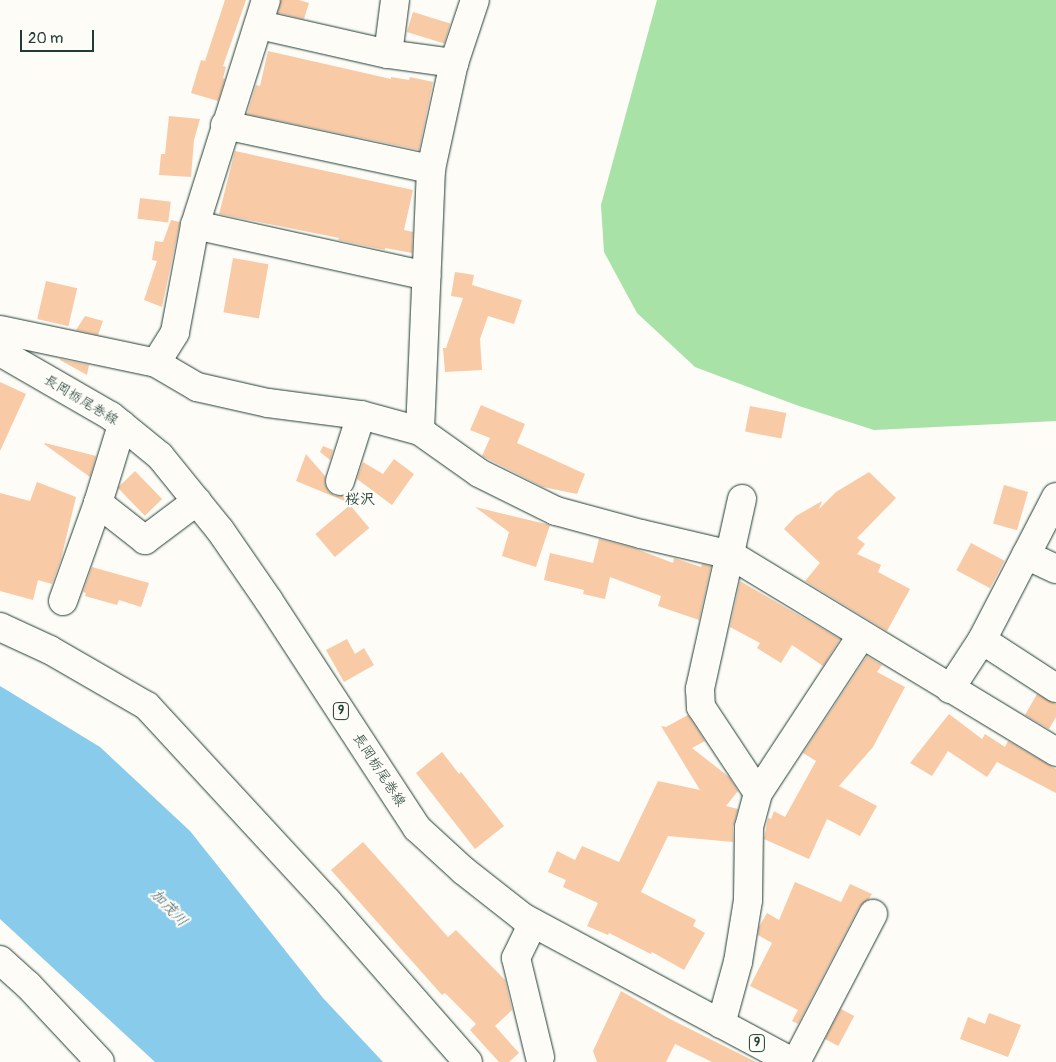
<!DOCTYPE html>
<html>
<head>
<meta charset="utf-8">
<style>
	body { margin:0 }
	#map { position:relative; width:1056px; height:1062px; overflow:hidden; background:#fdfcf7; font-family:Pangolin,"Klee One",sans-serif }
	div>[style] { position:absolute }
	.green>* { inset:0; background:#a8e2a7 }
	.water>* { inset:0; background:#89cbea }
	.building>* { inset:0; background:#f8caa6; transform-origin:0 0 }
	.roads { filter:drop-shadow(0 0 1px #1f3d34) drop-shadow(0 0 1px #1f3d34) }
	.minor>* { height:28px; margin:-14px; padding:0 14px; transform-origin:14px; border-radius:14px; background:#fdfcf7 }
	.major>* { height:28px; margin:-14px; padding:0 14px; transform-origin:14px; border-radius:14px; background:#fdfcf7 }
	span { translate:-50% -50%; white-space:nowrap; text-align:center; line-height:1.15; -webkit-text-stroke:4.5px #fdfcf7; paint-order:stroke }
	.shield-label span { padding:1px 4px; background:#fdfcf7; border:1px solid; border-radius:4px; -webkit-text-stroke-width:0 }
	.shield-label { font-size:12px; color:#1f3d34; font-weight:700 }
	.street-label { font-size:14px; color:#1f3d34 }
	.neighbourhood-label { font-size:15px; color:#1f3d34; font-weight:700 }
	.water-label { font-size:15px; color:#3a6062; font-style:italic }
	.scale { position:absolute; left:20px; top:30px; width:74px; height:22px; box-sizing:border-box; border:2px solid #1f3d34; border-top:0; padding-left:6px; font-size:15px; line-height:18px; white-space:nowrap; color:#1f3d34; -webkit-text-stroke:4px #fdfcf7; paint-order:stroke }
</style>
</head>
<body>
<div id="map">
	<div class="green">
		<div style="clip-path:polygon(657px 0,1056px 0,1056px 421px,874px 430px,799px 406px,695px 367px,637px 313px,604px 252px,601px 205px)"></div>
	</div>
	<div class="water">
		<div style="clip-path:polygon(0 686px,100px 747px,190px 831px,323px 998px,383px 1062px,155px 1062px,0 919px)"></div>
	</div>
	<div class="building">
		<div style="clip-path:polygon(225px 0,246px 0,223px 66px,226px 67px,223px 78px,225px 79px,218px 101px,191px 93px,201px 60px,205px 61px)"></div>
		<div style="clip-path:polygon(281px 0,299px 0,309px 3px,304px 19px,278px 13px)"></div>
		<div style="left:413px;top:12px;width:39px;height:21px;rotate:17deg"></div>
		<div style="clip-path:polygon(268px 51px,391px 79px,391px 77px,409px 80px,410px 77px,433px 82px,419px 150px,247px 114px,256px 85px,260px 86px)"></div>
		<div style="clip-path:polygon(169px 116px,200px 119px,194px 140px,191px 177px,159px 175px,161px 154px,165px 154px)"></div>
		<div style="clip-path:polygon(235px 151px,413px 190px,404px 230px,413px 232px,412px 253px,385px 248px,385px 250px,338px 240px,339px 238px,219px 214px)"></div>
		<div style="left:140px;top:198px;width:31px;height:21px;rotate:7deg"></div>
		<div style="clip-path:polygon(171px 220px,180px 222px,162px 307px,144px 300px,157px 261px,152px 260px,155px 241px,163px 242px)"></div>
		<div style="left:233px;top:258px;width:36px;height:55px;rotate:10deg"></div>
		<div style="clip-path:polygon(455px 272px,474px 275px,472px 285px,522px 300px,514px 324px,488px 316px,480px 339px,482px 370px,445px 372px,443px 348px,446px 348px,463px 298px,451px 296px)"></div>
		<div style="left:46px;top:281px;width:32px;height:39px;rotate:13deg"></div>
		<div style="clip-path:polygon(85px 316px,103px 321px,98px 335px,76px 330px)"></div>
		<div style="clip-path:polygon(60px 359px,89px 365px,87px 375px,60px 360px)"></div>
		<div style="clip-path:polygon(0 382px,26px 394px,0 451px)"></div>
		<div style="clip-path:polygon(481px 405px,525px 424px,517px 443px,585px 474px,577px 494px,543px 487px,482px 456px,490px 438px,470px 430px)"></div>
		<div style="left:750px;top:406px;width:37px;height:26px;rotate:11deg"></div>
		<div style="clip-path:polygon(45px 443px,96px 456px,90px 477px,44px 444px)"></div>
		<div style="clip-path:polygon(323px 446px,333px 450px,330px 460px,320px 452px)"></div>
		<div style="clip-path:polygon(306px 454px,325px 476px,325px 484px,328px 491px,335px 496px,343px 496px,347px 502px,296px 481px)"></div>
		<div style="clip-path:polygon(394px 459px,414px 474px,392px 505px,357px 479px,363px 462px,383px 474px)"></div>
		<div style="left:135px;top:471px;width:39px;height:24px;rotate:46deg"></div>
		<div style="clip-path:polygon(869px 472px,896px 498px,857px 538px,865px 544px,857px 554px,881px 565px,878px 572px,910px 589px,887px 631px,805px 581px,820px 563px,784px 529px,796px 516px,822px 501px,819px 509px,836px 492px)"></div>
		<div style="clip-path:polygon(37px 482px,76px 497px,61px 559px,52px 584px,38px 580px,33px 600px,0 591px,0 493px,30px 501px)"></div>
		<div style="left:1004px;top:485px;width:25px;height:40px;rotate:16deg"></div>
		<div style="left:350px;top:505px;width:30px;height:45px;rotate:50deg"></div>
		<div style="clip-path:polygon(475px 507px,550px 525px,536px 567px,502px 556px,509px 532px)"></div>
		<div style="clip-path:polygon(599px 539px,634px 548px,673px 563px,674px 558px,701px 567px,702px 564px,711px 566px,699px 620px,658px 606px,661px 596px,610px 577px,605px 599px,583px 594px,584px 590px,544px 580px,550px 553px,593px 563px)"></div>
		<div style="left:971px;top:543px;width:38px;height:31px;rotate:28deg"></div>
		<div style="clip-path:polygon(92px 567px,149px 583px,141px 607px,119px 600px,117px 605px,85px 596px,86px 593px,83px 592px)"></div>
		<div style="clip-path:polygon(740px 581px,840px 639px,823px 666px,792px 645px,781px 663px,757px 648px,760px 643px,730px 627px)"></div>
		<div style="clip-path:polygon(347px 639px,355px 654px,364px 648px,374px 665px,344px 682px,326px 650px)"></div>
		<div style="clip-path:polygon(867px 656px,882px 665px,877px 672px,905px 687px,873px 747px,839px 786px,877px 806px,860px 836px,827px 819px,809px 859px,764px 839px,768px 818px,771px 819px,774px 811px,785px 817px,816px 761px,803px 753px)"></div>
		<div style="clip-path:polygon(1037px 694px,1056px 704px,1056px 717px,1049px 729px,1025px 715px)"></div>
		<div style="clip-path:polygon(949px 714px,982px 739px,985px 734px,1005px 747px,1008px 741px,1056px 769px,1056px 793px,997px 762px,987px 777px,948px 751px,932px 776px,910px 763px)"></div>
		<div style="clip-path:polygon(688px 715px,705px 741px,692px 748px,729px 777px,738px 791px,726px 806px,738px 809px,733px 827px,733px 842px,668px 836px,641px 892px,696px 920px,693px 926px,705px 933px,684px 970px,652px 952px,651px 954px,609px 933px,608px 935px,587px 926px,598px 903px,563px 887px,566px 880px,548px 872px,557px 851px,575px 860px,582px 846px,619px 862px,658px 781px,700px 790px,661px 726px,666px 727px)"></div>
		<div style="clip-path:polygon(442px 752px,459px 774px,461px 772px,504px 826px,475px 849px,416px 773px)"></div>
		<div style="clip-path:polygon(363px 842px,448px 937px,456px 930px,505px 980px,512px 1010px,495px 1026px,519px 1053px,509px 1062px,499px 1062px,470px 1030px,476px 1024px,445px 993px,442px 995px,331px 870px)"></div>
		<div style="clip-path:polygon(795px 882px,841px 902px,850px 884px,872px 894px,869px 899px,859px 907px,798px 1024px,792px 1021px,798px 1010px,750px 986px,772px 943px,758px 935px,759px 927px,767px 913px,779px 920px)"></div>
		<div style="clip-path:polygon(621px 991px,670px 1019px,756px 1062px,712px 1062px,675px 1044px,666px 1062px,597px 1062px,593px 1051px)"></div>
		<div style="left:841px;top:1009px;width:15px;height:34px;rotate:28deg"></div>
		<div style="clip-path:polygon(989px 1013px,1021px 1025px,1008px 1057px,960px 1039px,968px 1017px,985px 1024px)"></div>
	</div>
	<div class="roads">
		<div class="minor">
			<div style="left:260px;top:25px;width:131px;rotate:12.8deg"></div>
			<div style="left:388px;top:54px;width:67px;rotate:7.8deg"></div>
			<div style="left:388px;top:54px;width:54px;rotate:-82.6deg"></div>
			<div style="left:225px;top:125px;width:211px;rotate:12.1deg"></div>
			<div style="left:195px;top:225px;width:237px;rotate:12.4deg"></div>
			<div style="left:0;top:330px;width:159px;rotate:11.9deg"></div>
			<div style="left:156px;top:363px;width:48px;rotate:30.3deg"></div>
			<div style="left:197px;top:387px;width:73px;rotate:12.7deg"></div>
			<div style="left:268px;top:403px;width:94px;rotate:7.4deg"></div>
			<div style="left:361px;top:415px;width:61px;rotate:15.2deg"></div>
			<div style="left:420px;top:431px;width:72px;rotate:35.4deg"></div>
			<div style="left:479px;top:473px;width:86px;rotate:26.3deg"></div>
			<div style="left:556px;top:511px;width:88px;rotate:15.1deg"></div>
			<div style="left:641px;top:534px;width:92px;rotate:13.1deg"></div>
			<div style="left:731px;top:555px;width:380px;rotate:31.2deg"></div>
			<div style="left:156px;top:363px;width:36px;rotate:-58deg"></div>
			<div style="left:175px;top:332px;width:109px;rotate:-79.4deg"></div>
			<div style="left:195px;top:225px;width:236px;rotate:-72.5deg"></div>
			<div style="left:122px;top:425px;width:82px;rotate:107.1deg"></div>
			<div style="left:98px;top:503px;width:60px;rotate:38.2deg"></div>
			<div style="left:145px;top:540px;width:65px;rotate:-36.9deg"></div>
			<div style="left:420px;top:431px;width:262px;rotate:-87.6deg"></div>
			<div style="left:431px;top:169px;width:108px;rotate:-77.8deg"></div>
			<div style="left:454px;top:63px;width:66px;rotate:-71.6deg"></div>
			<div style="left:340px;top:481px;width:69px;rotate:-72.3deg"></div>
			<div style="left:742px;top:499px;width:195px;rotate:102.5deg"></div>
			<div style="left:700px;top:689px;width:18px;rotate:87deg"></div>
			<div style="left:701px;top:707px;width:103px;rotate:56.5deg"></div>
			<div style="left:1026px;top:555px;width:33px;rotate:25deg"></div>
			<div style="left:63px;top:601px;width:104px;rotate:-70.3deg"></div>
			<div style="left:0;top:627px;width:55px;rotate:24.7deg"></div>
			<div style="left:50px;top:650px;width:112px;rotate:30deg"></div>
			<div style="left:147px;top:706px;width:265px;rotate:47.3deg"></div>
			<div style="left:327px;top:901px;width:214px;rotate:48.8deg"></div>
			<div style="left:982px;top:640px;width:88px;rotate:33deg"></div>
			<div style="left:950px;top:689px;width:59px;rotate:-56.9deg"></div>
			<div style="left:982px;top:640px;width:161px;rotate:-62.6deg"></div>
			<div style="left:533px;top:923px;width:39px;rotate:116deg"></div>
			<div style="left:516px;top:958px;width:102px;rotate:76.4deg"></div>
			<div style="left:0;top:960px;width:38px;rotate:42deg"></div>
			<div style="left:28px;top:985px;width:105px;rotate:46.9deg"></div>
			<div style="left:721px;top:1024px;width:64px;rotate:-74.7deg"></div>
			<div style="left:738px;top:962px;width:63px;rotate:-80.8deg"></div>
			<div style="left:748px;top:900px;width:73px;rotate:-89.2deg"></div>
			<div style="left:749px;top:827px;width:35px;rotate:-75deg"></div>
			<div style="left:758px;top:793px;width:188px;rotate:-56.7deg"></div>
			<div style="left:796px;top:1062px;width:167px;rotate:-62.5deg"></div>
		</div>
		<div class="major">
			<div style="left:0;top:352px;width:128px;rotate:30deg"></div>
			<div style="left:111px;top:416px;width:63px;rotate:39.2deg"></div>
			<div style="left:160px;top:456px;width:95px;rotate:51deg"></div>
			<div style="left:220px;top:530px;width:86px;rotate:55.4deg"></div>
			<div style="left:269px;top:601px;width:271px;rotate:56.9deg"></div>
			<div style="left:417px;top:828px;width:64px;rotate:42.5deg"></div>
			<div style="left:464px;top:871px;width:76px;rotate:38.1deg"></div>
			<div style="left:524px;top:918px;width:305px;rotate:28.2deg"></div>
		</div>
	</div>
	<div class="shield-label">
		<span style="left:341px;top:711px">9</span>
		<span style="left:757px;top:1043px">9</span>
	</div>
	<div class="street-label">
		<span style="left:81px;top:400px;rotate:31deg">長岡栃尾巻線</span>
		<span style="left:379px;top:770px;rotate:57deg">長岡栃尾巻線</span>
	</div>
	<div class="neighbourhood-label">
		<span style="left:360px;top:500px">桜沢</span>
	</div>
	<div class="water-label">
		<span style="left:169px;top:908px;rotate:46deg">加茂川</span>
	</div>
	<div class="scale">20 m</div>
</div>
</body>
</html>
